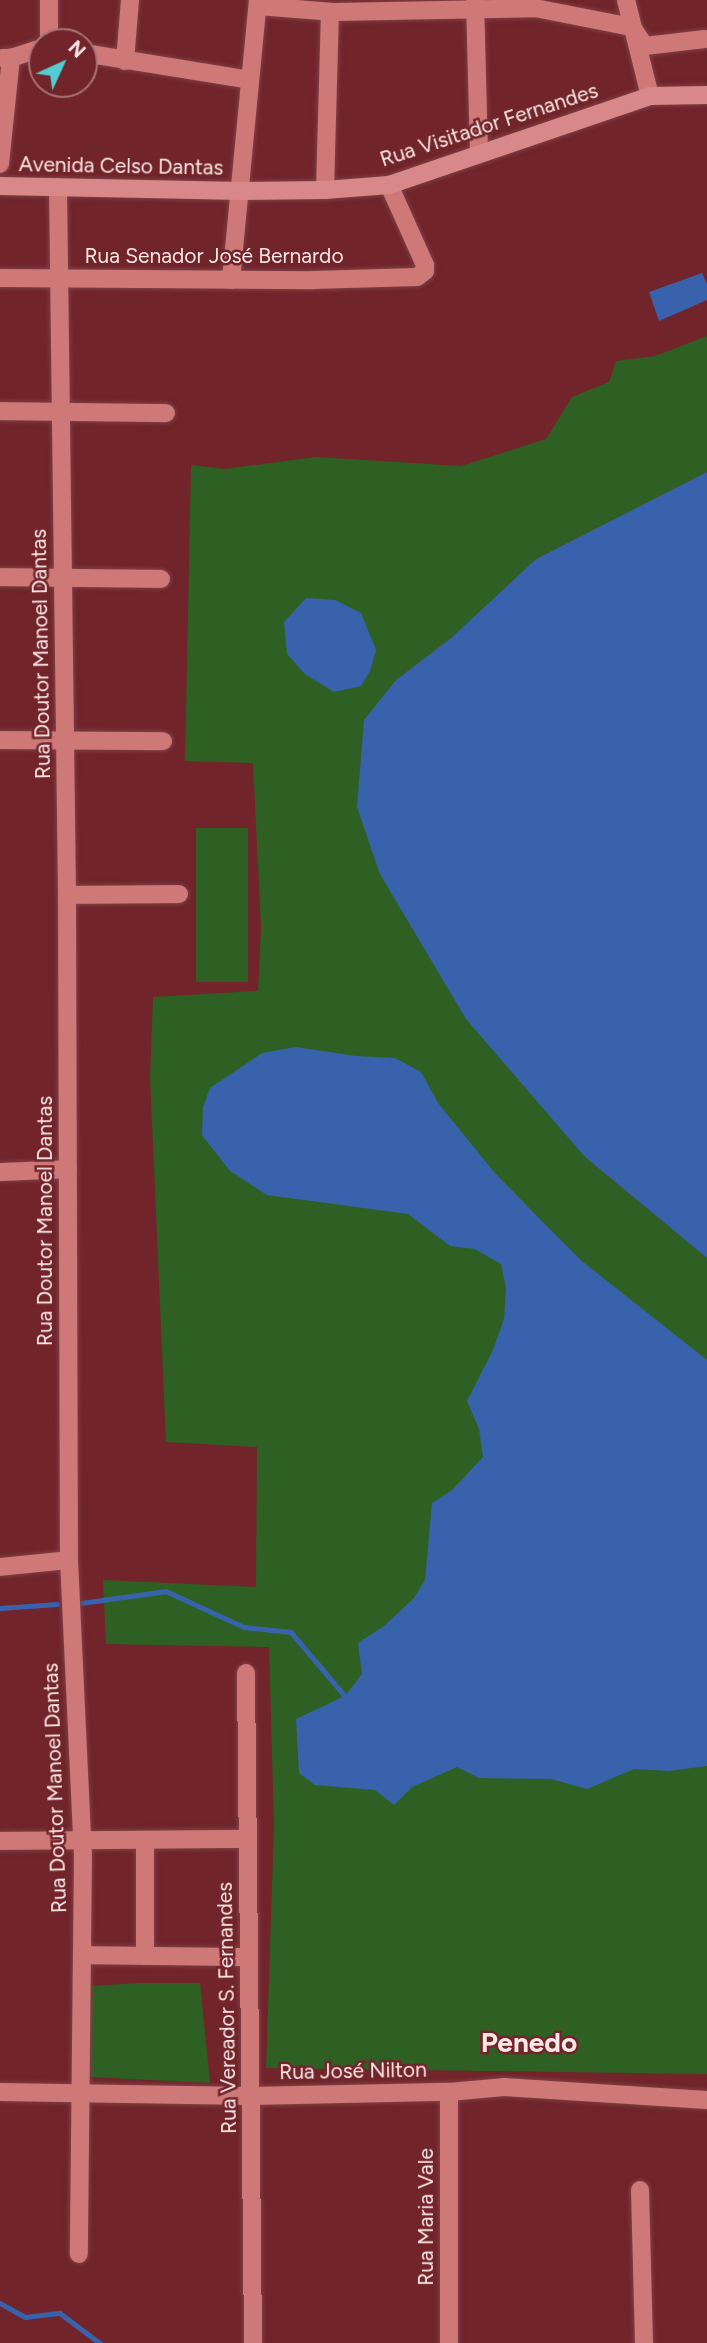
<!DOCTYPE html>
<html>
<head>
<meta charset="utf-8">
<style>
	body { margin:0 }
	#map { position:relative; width:707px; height:2343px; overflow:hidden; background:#712429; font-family:Figtree,sans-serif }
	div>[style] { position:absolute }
	.green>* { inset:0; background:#2e6024; transform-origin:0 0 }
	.water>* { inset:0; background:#3863ac }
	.stream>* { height:4.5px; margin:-2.25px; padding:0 2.25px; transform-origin:2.25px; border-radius:2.25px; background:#3863ac }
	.roads { filter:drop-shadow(0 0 2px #7e3f48) drop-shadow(0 0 2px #7e3f48) }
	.minor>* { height:18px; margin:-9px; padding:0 9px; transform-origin:9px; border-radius:9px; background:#ce7878 }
	.major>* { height:18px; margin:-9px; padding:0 9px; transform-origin:9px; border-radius:9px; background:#d88888 }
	span { translate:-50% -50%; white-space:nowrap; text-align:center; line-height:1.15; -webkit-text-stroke:5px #712429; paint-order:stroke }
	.street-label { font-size:21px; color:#fbe7e6 }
	.district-label { font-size:28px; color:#fbe7e6; font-weight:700 }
	.north { position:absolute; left:28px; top:28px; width:70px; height:70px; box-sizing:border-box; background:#712429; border:2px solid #a87275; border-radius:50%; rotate:45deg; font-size:19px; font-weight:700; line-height:28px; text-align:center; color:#fbe7e6 }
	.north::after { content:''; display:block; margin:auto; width:24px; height:32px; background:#51ccd3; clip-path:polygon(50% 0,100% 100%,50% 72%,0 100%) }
</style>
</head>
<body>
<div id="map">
	<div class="green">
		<div style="clip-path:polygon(707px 336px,707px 472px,536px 559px,451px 638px,396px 680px,585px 1157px,707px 1258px,707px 2074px,266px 2068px,274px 1826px,269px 1647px,106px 1644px,103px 1580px,256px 1587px,257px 1447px,166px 1442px,150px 1077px,153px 997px,258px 991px,261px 928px,253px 763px,185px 761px,191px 465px,225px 469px,315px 457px,461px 466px,546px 439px,572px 397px,609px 382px,616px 361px,655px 356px)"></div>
		<div style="left:196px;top:828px;width:52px;height:154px"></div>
		<div style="clip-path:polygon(140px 1983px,200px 1983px,210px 2083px,90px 2077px,88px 1986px)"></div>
	</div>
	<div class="water">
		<div style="clip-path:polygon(702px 273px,707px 284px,707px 300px,659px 321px,649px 292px)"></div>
		<div style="clip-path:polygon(707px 472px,707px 1258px,585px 1157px,466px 1019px,380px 874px,357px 807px,364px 720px,396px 680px,451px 638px,536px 559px)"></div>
		<div style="clip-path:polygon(306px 598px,335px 600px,361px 613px,376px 650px,370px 671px,361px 686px,334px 692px,305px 674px,287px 654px,284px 622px)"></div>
		<div style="clip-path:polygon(296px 1047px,356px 1056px,395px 1058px,421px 1072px,438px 1103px,494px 1172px,535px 1214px,583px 1262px,707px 1360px,707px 1766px,668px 1771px,634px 1769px,587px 1789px,551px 1779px,479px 1778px,457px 1767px,412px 1787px,394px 1805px,375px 1790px,315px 1785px,299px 1773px,296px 1719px,345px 1696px,362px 1674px,358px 1643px,384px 1626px,414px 1598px,425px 1580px,432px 1503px,452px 1490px,483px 1457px,479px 1429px,467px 1401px,492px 1352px,504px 1319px,506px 1288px,501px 1264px,475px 1249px,450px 1246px,408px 1214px,267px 1195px,230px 1171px,202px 1135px,203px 1107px,210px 1088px,262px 1053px)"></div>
	</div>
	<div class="stream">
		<div style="left:81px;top:1603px;width:86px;rotate:-8deg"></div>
		<div style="left:166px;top:1591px;width:86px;rotate:24.8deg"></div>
		<div style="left:244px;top:1627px;width:47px;rotate:6.1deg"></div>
		<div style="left:291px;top:1632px;width:84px;rotate:49.8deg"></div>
		<div style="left:0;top:1608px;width:57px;rotate:-4deg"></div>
		<div style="left:0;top:2303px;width:29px;rotate:29deg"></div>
		<div style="left:25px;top:2317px;width:35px;rotate:-7deg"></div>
		<div style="left:60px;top:2313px;width:50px;rotate:36.9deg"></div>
	</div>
	<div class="roads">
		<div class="minor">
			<div style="left:475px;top:0;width:154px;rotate:88.5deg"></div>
			<div style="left:626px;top:0;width:99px;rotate:76deg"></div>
			<div style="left:258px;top:6px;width:76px;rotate:4.5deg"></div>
			<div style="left:334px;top:12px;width:201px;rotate:-1.1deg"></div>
			<div style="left:535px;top:8px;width:99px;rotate:11.1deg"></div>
			<div style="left:632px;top:27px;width:23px;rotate:56deg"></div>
			<div style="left:645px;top:46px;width:60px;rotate:-6.7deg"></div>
			<div style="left:49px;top:42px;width:42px;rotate:-90deg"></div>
			<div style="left:84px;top:53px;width:168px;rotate:9.2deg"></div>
			<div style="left:2px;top:58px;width:9px"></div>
			<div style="left:11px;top:58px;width:33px;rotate:-18deg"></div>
			<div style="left:125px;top:61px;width:61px;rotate:-85.3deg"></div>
			<div style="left:0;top:164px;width:107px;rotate:-84.1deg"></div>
			<div style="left:58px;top:187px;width:708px;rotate:89.27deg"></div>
			<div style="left:67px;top:895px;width:665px;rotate:89.83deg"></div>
			<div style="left:69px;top:1560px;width:294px;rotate:87.3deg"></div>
			<div style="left:83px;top:1854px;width:400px;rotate:90.6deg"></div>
			<div style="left:325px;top:190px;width:178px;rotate:-88.4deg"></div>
			<div style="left:0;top:278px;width:313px;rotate:0.4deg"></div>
			<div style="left:313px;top:280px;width:104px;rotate:-1.7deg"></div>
			<div style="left:417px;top:277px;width:10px;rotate:-37deg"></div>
			<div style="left:425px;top:271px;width:6px;rotate:-90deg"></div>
			<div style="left:425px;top:265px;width:88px;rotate:-114.2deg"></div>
			<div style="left:231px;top:280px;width:281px;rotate:-84.5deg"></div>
			<div style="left:0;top:411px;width:166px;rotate:0.7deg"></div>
			<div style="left:0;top:577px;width:161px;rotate:0.7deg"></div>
			<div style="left:0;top:740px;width:163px;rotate:0.4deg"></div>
			<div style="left:67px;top:895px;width:112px;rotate:-0.5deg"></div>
			<div style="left:0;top:1172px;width:68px;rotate:-2.5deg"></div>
			<div style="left:0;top:1567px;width:69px;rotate:-5.8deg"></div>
			<div style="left:246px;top:1673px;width:670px;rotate:89.4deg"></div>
			<div style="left:0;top:1841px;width:248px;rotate:-0.5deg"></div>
			<div style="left:145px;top:1841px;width:115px;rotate:90deg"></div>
			<div style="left:82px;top:1955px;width:167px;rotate:0.7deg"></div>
			<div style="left:0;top:2092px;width:250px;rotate:0.9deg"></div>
			<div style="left:250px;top:2096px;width:199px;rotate:-1.2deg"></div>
			<div style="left:449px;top:2092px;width:55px;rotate:-5.2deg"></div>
			<div style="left:504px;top:2087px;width:203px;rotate:3.7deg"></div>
			<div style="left:640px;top:2190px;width:153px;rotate:88.5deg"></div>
			<div style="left:449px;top:2343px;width:251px;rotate:-90deg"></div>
		</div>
		<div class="major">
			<div style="left:0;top:186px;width:242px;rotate:1.2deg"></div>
			<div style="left:242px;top:191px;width:83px;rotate:-0.7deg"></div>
			<div style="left:325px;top:190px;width:64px;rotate:-4.5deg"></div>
			<div style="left:389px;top:185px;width:276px;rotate:-18.8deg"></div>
			<div style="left:650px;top:96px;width:57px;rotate:-1deg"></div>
		</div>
	</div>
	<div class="street-label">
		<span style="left:489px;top:125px;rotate:-18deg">Rua Visitador Fernandes</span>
		<span style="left:121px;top:166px;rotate:1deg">Avenida Celso Dantas</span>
		<span style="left:214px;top:256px">Rua Senador José Bernardo</span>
		<span style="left:41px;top:654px;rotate:-91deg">Rua Doutor Manoel Dantas</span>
		<span style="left:45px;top:1221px;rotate:-90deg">Rua Doutor Manoel Dantas</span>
		<span style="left:55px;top:1788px;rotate:-92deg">Rua Doutor Manoel Dantas</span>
		<span style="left:227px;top:2008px;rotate:-91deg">Rua Vereador S. Fernandes</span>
		<span style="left:353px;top:2071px;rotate:-1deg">Rua José Nilton</span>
		<span style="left:426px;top:2217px;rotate:-90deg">Rua Maria Vale</span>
	</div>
	<div class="district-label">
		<span style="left:529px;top:2042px">Penedo</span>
	</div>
	<div class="north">N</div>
</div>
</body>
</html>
